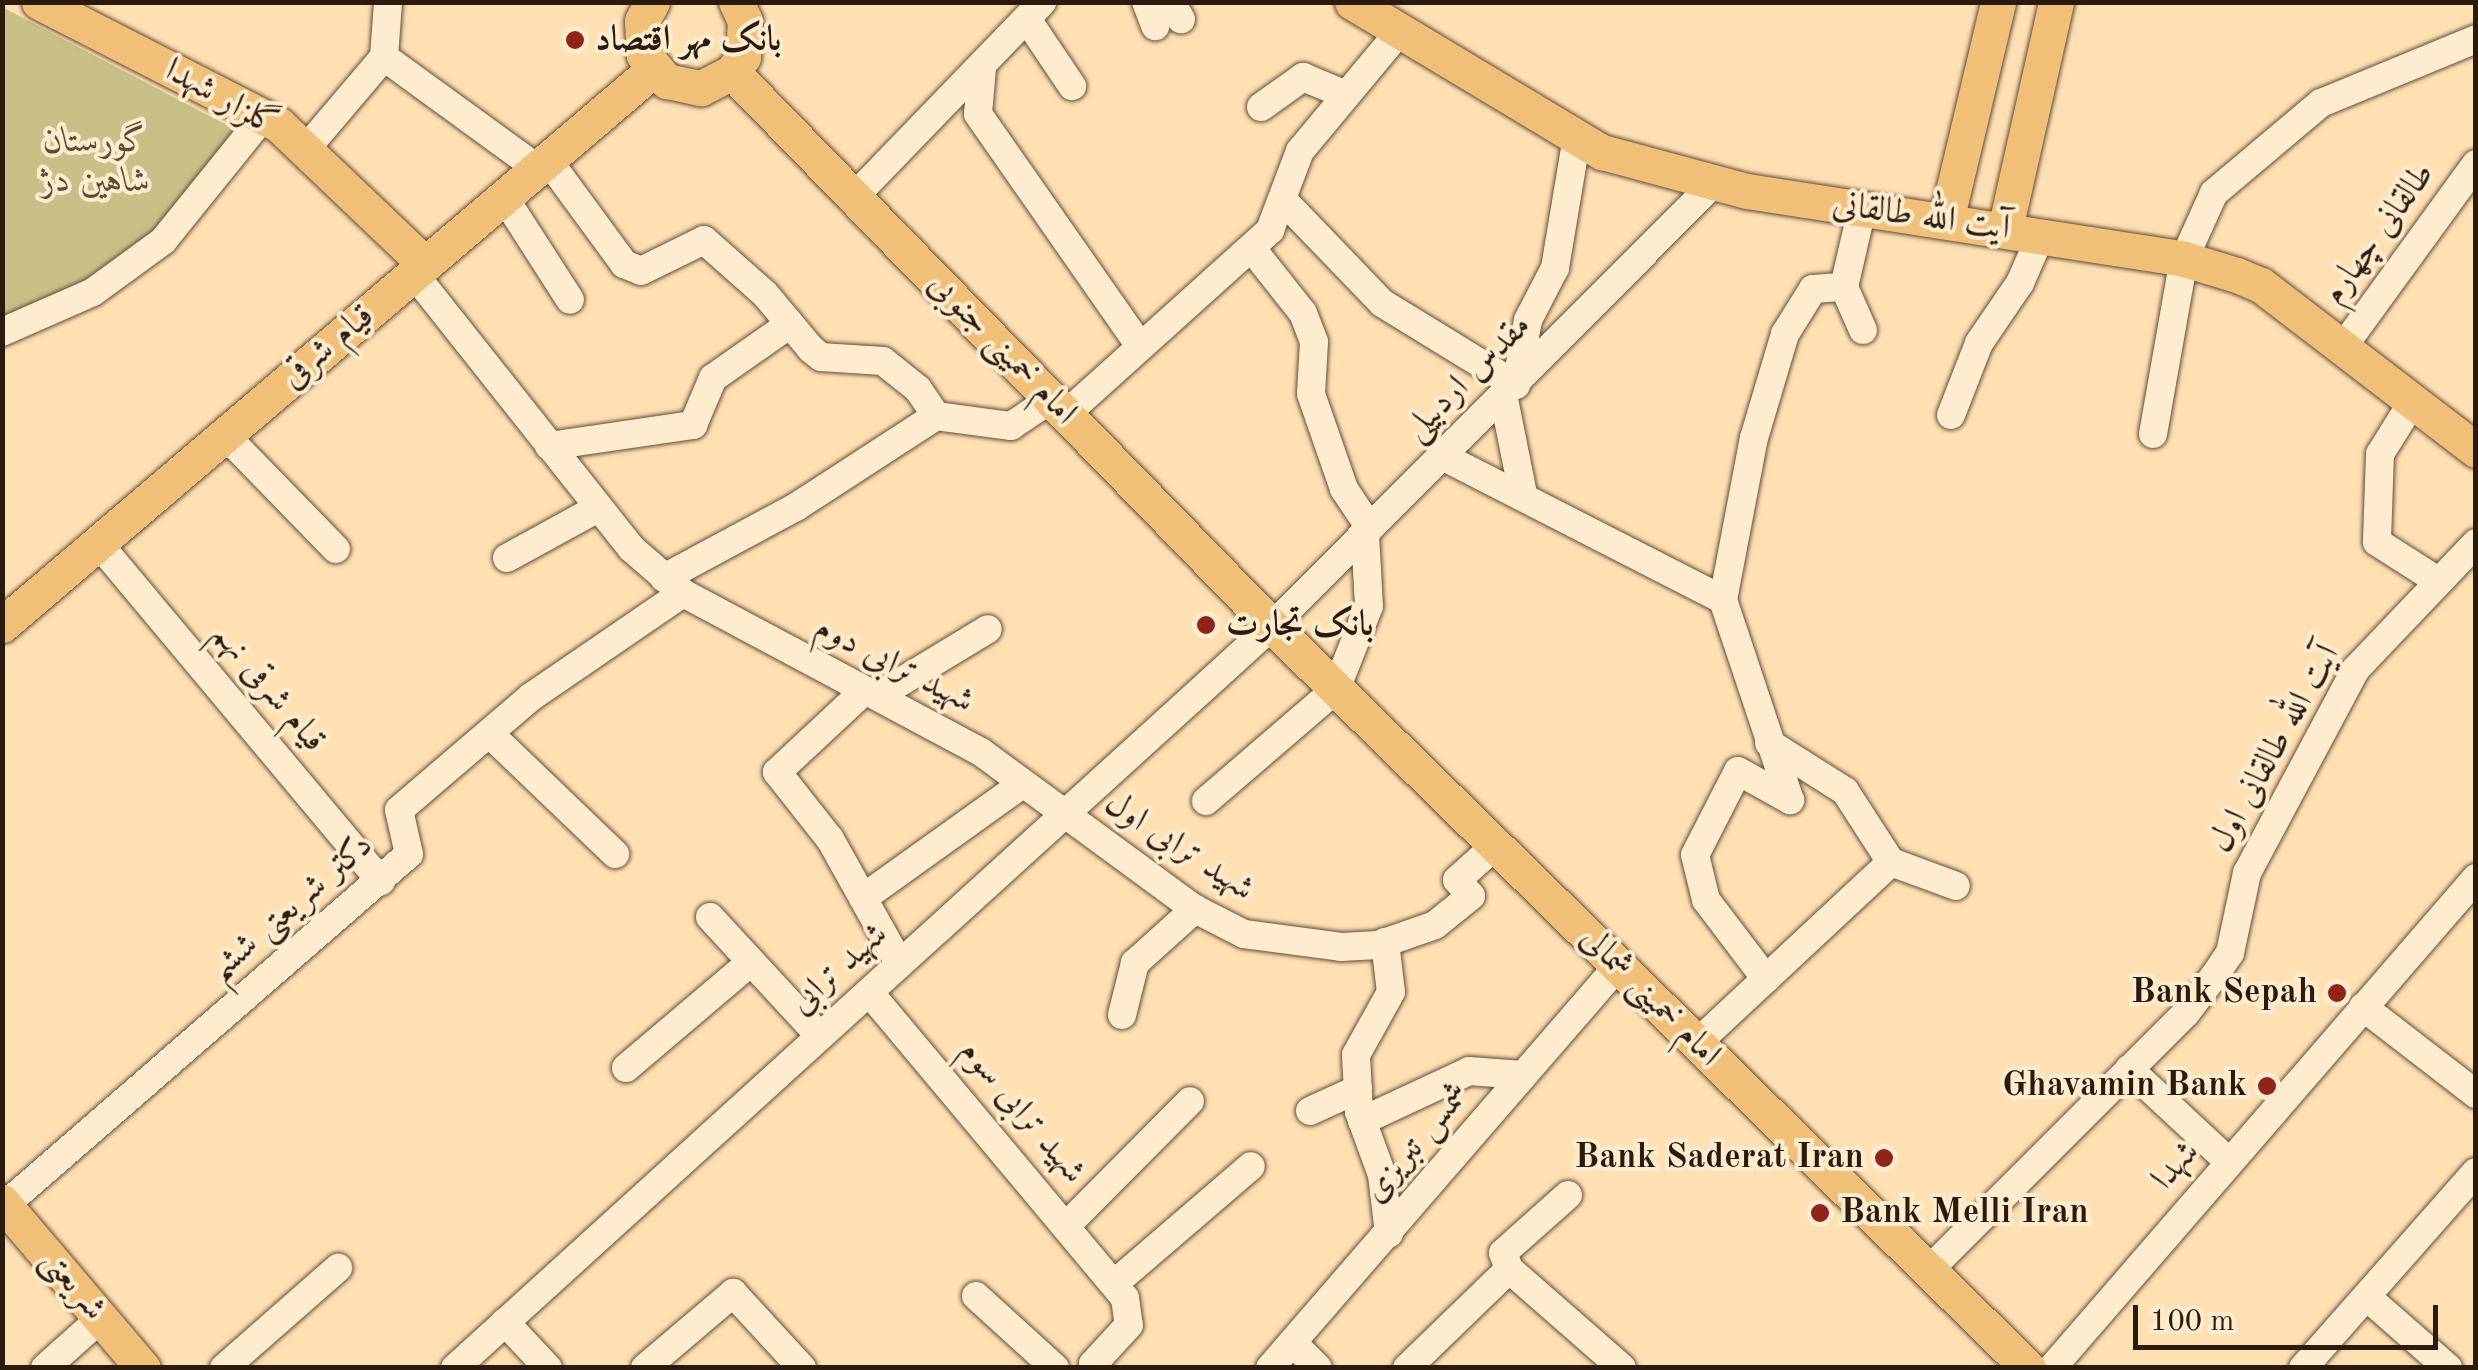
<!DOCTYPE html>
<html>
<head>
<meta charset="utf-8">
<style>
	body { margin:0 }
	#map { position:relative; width:2478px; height:1370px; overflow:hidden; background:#ffe0b2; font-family:"Old Standard TT",Amiri,serif }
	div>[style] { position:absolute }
	.green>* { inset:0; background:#c9c087 }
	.roads { filter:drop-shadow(0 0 2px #604c38) drop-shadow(0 0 2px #604c38) }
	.minor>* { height:28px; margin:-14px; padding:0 14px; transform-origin:14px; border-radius:14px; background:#ffebcd }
	.major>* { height:35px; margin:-17.5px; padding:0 17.5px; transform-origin:17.5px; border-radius:17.5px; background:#f0c079 }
	.dots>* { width:28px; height:28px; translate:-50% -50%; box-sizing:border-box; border:5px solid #ffebcd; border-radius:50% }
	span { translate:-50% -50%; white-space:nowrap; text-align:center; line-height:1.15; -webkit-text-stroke:8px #ffebcd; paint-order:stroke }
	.poi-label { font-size:35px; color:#2b1b0f; font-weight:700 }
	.left { translate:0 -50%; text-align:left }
	.right { translate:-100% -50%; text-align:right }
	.street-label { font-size:35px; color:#2b1b0f }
	.park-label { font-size:35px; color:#5a4d33; font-style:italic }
	.frame { position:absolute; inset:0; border:5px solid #2b1b0f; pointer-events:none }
	.scale { position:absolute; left:2133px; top:1305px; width:305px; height:45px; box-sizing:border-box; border:5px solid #2b1b0f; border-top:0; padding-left:12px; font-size:30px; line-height:35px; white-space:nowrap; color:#2b1b0f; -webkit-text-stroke:8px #ffebcd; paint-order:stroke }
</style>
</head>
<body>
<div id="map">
	<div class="green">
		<div style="clip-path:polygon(2px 7px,236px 130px,168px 223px,100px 281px,2px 325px)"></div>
	</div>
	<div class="roads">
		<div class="minor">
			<div style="left:1146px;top:2px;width:26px;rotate:69deg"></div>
			<div style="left:1171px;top:2px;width:20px;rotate:60deg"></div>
			<div style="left:1027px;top:19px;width:81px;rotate:56.1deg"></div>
			<div style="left:384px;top:57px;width:189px;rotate:36deg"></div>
			<div style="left:982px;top:68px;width:46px;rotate:95deg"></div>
			<div style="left:978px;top:114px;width:283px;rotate:55.1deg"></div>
			<div style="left:1261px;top:107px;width:52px;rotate:-35.5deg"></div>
			<div style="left:1303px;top:77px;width:44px;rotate:22.5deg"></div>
			<div style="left:305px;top:150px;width:122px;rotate:-49.7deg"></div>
			<div style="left:384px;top:57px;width:55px;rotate:-85.8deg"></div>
			<div style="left:548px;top:160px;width:129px;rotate:53.8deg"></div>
			<div style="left:624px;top:264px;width:18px;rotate:22deg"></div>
			<div style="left:641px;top:271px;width:70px;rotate:-26.2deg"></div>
			<div style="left:704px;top:240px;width:81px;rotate:41.5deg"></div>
			<div style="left:765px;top:294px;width:72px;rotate:50.1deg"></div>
			<div style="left:811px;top:349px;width:13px;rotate:39deg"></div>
			<div style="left:821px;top:357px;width:62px;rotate:3.7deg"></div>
			<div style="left:883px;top:361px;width:45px;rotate:38.7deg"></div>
			<div style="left:918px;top:389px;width:32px;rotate:56deg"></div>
			<div style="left:504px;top:197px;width:122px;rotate:57.3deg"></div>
			<div style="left:854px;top:197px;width:271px;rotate:-46deg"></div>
			<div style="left:1284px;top:201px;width:141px;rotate:46.1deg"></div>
			<div style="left:1382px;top:303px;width:157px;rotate:31.5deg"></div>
			<div style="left:1516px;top:385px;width:66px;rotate:-79.5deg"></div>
			<div style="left:1528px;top:320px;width:59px;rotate:-62.6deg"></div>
			<div style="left:1555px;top:268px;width:133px;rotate:-80.5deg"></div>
			<div style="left:1253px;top:250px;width:80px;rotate:51.6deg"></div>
			<div style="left:1303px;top:313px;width:31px;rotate:69deg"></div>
			<div style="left:1314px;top:342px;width:52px;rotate:93.3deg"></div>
			<div style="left:1311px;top:394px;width:101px;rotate:70.8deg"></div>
			<div style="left:1344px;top:489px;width:47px;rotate:56.3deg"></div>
			<div style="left:414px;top:274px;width:350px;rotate:51.6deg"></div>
			<div style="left:631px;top:548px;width:69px;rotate:40.9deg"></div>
			<div style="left:683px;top:593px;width:338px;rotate:28.1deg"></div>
			<div style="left:981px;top:752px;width:265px;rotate:36.3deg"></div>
			<div style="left:1195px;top:909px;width:55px;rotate:27deg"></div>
			<div style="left:1244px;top:934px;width:98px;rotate:7.6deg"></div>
			<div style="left:1341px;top:947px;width:37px;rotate:-3deg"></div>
			<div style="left:1378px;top:945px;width:60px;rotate:-19.3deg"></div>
			<div style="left:1435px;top:925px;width:46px;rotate:-38.9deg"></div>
			<div style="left:1471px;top:896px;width:21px;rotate:-131deg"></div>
			<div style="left:1457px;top:880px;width:52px;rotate:-41.9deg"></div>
			<div style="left:1844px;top:287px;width:47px;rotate:66.2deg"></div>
			<div style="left:2px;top:332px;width:99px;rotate:-23.7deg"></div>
			<div style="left:93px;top:292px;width:87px;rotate:-36.1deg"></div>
			<div style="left:163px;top:241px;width:159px;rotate:-51.1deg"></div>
			<div style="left:2343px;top:347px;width:226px;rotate:-54deg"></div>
			<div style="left:1503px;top:394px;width:102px;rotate:78.7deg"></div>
			<div style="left:2413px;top:401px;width:62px;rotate:121.9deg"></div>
			<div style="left:2380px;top:454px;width:88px;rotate:92deg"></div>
			<div style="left:2377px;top:542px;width:72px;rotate:32.6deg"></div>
			<div style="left:1066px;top:414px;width:275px;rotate:-42deg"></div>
			<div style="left:1270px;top:230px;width:85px;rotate:-69.2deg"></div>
			<div style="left:1300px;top:151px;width:156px;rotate:-50.2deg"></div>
			<div style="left:1951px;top:415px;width:77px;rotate:-68.7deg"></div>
			<div style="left:1979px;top:343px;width:73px;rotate:-55.7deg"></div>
			<div style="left:2020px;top:283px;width:52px;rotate:-66.4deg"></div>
			<div style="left:2153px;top:434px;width:178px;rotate:-80deg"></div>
			<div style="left:2184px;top:259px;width:72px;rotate:-65.6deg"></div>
			<div style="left:2214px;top:193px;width:140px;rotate:-40.1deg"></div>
			<div style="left:2321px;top:103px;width:168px;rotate:-22.4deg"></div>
			<div style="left:225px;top:435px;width:159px;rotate:45.8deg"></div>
			<div style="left:549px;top:446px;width:146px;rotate:-8.3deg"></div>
			<div style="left:693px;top:425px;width:51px;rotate:-66.9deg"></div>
			<div style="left:713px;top:378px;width:94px;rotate:-35deg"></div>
			<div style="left:1442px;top:456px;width:316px;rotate:27.1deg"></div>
			<div style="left:1723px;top:600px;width:211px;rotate:71.5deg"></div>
			<div style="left:98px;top:543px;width:441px;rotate:50.1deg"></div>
			<div style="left:507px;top:558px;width:104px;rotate:-28.8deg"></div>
			<div style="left:664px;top:578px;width:150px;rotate:-28.3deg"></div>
			<div style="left:796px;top:507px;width:167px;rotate:-33deg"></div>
			<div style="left:936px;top:416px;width:76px;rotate:7.6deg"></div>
			<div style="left:1011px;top:426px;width:48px;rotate:-34deg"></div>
			<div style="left:1723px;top:600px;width:165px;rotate:-79.2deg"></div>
			<div style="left:1754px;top:438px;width:109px;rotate:-73.4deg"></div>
			<div style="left:1785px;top:334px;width:53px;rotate:-58.1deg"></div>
			<div style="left:1813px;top:289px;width:31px;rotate:-4deg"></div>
			<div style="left:1844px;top:287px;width:80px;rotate:-77deg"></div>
			<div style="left:864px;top:691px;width:119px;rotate:137deg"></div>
			<div style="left:777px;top:772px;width:85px;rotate:51.7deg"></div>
			<div style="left:830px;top:839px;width:143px;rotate:60.8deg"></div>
			<div style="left:879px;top:695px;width:127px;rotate:-31.2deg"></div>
			<div style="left:491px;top:735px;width:172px;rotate:43.8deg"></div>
			<div style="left:1769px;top:743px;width:90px;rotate:32.3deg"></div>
			<div style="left:1845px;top:791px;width:85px;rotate:57.1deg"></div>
			<div style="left:1891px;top:862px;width:69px;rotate:20.3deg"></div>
			<div style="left:1206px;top:801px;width:172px;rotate:-40.7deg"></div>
			<div style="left:1336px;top:689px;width:89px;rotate:-68.3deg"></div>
			<div style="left:1369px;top:606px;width:72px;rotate:-93.2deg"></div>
			<div style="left:863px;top:898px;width:194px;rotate:-35.6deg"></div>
			<div style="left:710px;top:917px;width:162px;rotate:47.3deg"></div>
			<div style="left:1385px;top:942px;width:50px;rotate:83.2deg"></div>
			<div style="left:1391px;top:992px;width:72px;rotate:119.1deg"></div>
			<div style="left:1356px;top:1055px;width:57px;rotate:87deg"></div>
			<div style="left:1359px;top:1112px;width:67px;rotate:69.9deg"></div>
			<div style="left:1382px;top:1175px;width:59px;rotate:83.2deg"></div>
			<div style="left:1766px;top:979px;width:99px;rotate:-127.2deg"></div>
			<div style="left:1706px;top:900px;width:46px;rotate:-103.7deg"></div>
			<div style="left:1695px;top:855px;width:94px;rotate:-62.9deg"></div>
			<div style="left:1738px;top:771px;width:60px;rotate:29.1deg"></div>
			<div style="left:869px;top:992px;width:399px;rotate:50.1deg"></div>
			<div style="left:1125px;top:1298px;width:27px;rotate:82deg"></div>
			<div style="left:1129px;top:1325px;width:53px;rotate:132.7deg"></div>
			<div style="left:1093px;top:1364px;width:6px;rotate:39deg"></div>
			<div style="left:2363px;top:1007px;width:143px;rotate:37.6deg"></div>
			<div style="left:1122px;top:1015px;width:54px;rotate:-76deg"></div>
			<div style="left:1135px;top:963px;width:81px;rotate:-42deg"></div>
			<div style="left:1697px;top:1043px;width:265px;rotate:-43deg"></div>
			<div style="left:626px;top:1068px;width:164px;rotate:-40.3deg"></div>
			<div style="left:2129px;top:1069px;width:137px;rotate:42.9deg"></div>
			<div style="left:1310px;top:1111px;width:53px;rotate:-24.6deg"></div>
			<div style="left:1362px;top:1121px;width:118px;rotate:-25deg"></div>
			<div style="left:1469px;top:1071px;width:54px;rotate:4.2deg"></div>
			<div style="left:1568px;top:1195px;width:87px;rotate:138.3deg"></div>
			<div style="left:1503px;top:1253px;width:17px;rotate:69deg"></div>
			<div style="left:1509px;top:1269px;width:150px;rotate:41.2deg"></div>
			<div style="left:5px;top:1205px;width:535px;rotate:-40.98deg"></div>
			<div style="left:409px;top:854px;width:45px;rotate:-102.8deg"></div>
			<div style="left:399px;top:810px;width:174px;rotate:-40.6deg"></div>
			<div style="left:531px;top:697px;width:184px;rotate:-34.4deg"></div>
			<div style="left:1068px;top:1224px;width:173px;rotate:-45.2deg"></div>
			<div style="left:1929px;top:1270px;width:363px;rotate:-45deg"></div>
			<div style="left:2186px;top:1013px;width:48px;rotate:-52.7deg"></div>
			<div style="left:2215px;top:975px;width:27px;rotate:-56deg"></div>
			<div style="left:2230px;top:953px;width:82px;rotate:-78deg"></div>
			<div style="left:2247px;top:873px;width:231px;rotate:-61.9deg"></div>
			<div style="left:2356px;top:669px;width:174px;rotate:-46.4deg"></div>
			<div style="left:1115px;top:1283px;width:179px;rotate:-40.7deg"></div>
			<div style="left:976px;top:1296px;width:107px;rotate:42.3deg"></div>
			<div style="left:2367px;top:1297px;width:108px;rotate:41.2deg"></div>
			<div style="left:505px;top:1322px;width:63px;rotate:46.9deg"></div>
			<div style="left:1293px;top:1343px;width:35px;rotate:45deg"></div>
			<div style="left:45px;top:1368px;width:75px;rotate:-41.8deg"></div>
			<div style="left:224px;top:1368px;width:152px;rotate:-41.3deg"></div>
			<div style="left:455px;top:1368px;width:1104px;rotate:-42.25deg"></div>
			<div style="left:1272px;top:626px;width:627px;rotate:-45.06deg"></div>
			<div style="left:645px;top:1368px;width:116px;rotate:-40.4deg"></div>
			<div style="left:733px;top:1293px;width:102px;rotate:47.4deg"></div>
			<div style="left:1270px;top:1368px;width:532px;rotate:-49.12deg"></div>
			<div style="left:1407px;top:1368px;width:142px;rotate:-44.1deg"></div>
			<div style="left:2052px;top:1368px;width:648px;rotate:-49.13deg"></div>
			<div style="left:2303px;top:1368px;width:261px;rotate:-48.6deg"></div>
		</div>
		<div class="major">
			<div style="left:39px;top:2px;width:270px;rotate:27.1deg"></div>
			<div style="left:279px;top:125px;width:202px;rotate:43.6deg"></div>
			<div style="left:652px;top:2px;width:21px;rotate:118deg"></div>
			<div style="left:642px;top:21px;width:34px;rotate:87deg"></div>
			<div style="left:644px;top:55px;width:35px;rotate:49deg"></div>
			<div style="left:667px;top:81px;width:35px;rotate:12deg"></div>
			<div style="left:701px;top:88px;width:35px;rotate:-27deg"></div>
			<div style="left:732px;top:72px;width:19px;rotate:-54deg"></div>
			<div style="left:743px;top:57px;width:36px;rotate:-87deg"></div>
			<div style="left:745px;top:21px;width:21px;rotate:-115deg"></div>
			<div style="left:1352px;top:2px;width:292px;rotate:31deg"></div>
			<div style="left:1602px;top:152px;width:150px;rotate:15.1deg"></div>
			<div style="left:1747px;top:191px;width:442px;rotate:8.8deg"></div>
			<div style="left:2184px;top:259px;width:55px;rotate:16.8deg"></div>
			<div style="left:2237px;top:275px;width:26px;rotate:23deg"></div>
			<div style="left:2261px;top:285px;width:271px;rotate:37.5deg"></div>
			<div style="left:732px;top:72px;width:774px;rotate:45.73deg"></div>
			<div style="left:1272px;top:626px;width:1059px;rotate:44.46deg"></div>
			<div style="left:1946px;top:221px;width:225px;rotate:-76.6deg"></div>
			<div style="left:2005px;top:229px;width:233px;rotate:-77.3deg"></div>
			<div style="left:2px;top:625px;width:855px;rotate:-40.45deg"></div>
			<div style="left:2px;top:1202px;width:218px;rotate:49.7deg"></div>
		</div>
	</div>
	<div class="dots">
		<div style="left:575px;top:40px;background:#8f2418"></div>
		<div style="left:1206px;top:625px;background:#8f2418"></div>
		<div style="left:2337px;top:993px;background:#8f2418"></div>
		<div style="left:2267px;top:1086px;background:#8f2418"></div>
		<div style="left:1884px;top:1158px;background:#8f2418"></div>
		<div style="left:1820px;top:1213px;background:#8f2418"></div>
	</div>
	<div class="poi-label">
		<span class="left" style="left:595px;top:40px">بانک مهر اقتصاد</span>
		<span class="left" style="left:1226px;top:625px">بانک تجارت</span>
		<span class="right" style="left:2317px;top:993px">Bank Sepah</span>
		<span class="right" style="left:2247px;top:1086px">Ghavamin Bank</span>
		<span class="right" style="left:1864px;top:1158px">Bank Saderat Iran</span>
		<span class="left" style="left:1840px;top:1213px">Bank Melli Iran</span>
	</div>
	<div class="street-label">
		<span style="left:221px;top:98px;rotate:29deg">گلزار شهدا</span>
		<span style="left:1921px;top:217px;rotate:8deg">آیت الله طالقانی</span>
		<span style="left:2379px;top:234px;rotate:-54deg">طالقانی چهارم</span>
		<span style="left:328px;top:347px;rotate:-40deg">قیام شرقی</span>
		<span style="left:1002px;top:349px;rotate:46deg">امام خمینی جنوبی</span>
		<span style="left:1468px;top:378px;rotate:-45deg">مقدس اردبیلی</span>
		<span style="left:894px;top:665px;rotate:27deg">شهید ترابی دوم</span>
		<span style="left:268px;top:688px;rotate:50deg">قیام شرقی نهم</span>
		<span style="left:2275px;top:749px;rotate:-61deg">آیت الله طالقانی اول</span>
		<span style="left:1179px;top:847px;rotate:33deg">شهید ترابی اول</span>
		<span style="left:291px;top:908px;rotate:-41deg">دکتر شریعتی ششم</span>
		<span style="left:839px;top:969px;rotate:-42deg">شهید ترابی</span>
		<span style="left:1650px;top:997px;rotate:45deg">امام خمینی شمالی</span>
		<span style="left:1022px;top:1112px;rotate:50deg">شهید ترابی سوم</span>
		<span style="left:1417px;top:1143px;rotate:-50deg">شمس تبریزی</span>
		<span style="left:2176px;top:1166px;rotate:-49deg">شهدا</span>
		<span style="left:73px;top:1285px;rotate:50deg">شریعتی</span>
	</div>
	<div class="park-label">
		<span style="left:96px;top:162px">گورستان<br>شاهین دژ</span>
	</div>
	<div class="frame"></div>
	<div class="scale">100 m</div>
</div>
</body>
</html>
